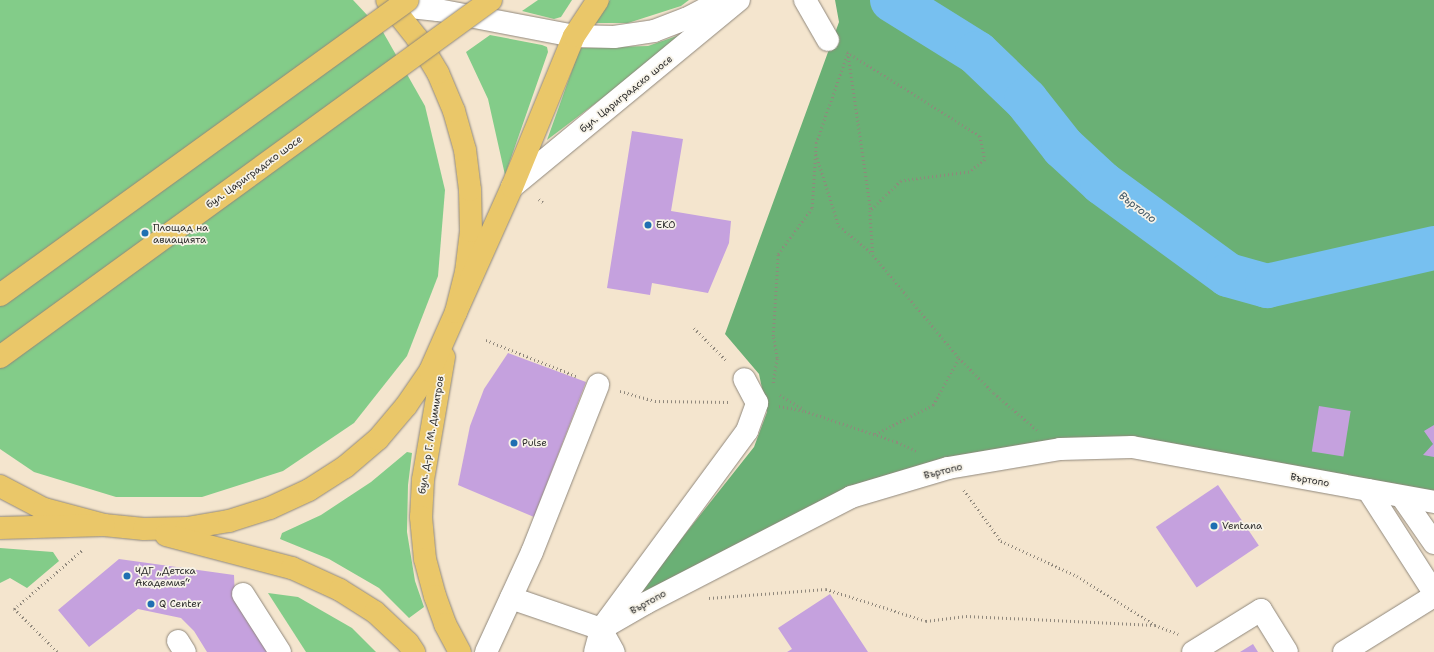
<!DOCTYPE html>
<html>
<head>
<meta charset="utf-8">
<style>
	body { margin:0 }
	#map { position:relative; width:1434px; height:652px; overflow:hidden; background:#f4e5ce; font-family:"Shantell Sans",sans-serif }
	div>[style] { position:absolute }
	.green>* { inset:0; background:#83cc89 }
	.forest>* { inset:0; background:#6ab075 }
	.river>* { height:44px; margin:-22px; padding:0 22px; transform-origin:22px; border-radius:22px; background:#77c0f0 }
	.building>* { inset:0; background:#c5a1de; transform-origin:0 0 }
	.path>* { height:2.5px; margin-top:-1.25px; transform-origin:0; background:repeating-linear-gradient(90deg,#90887c 0 1px,transparent 0 4px) }
	.roads { filter:drop-shadow(0 0 1px #90887c) drop-shadow(0 0 1px #90887c) }
	.minor>* { height:22px; margin:-11px; padding:0 11px; transform-origin:11px; border-radius:11px; background:#fff }
	.major>* { height:22px; margin:-11px; padding:0 11px; transform-origin:11px; border-radius:11px; background:#eac769 }
	.highway>* { height:22px; margin:-11px; padding:0 11px; transform-origin:11px; border-radius:11px; background:#eac769 }
	.bridges { filter:drop-shadow(0 0 1px #90887c) drop-shadow(0 0 1px #90887c) }
	.highway-bridge>* { height:22px; margin:-11px; padding:0 11px; transform-origin:11px; border-radius:11px; background:#eac769 }
	.dots>* { width:11px; height:11px; translate:-50% -50%; box-sizing:border-box; border:2px solid #f7f3e8; border-radius:50% }
	span { translate:-50% -50%; white-space:nowrap; text-align:center; line-height:1.15; -webkit-text-stroke:3.5px #f7f3e8; paint-order:stroke }
	.street-label { font-size:10px; color:#2b2b2b }
	.poi-label { font-size:10px; color:#2b2b2b }
	.left { translate:0 -50%; text-align:left }
	.water-label { font-size:11px; color:#425866; font-style:italic }
</style>
</head>
<body>
<div id="map">
	<div class="green">
		<div style="clip-path:polygon(0 0,353px 0,383px 32px,425px 106px,445px 190px,438px 276px,407px 356px,354px 423px,283px 471px,202px 497px,116px 497px,34px 472px,0 449px)"></div>
		<div style="clip-path:polygon(538px 0,572px 0,561px 17px,554px 19px,522px 11px)"></div>
		<div style="clip-path:polygon(610px 0,689px 0,681px 6px,628px 23px,592px 23px)"></div>
		<div style="clip-path:polygon(691px 31px,547px 140px,580px 48px,648px 46px)"></div>
		<div style="clip-path:polygon(490px 35px,542px 45px,547px 47px,548px 52px,505px 175px,488px 99px,466px 52px)"></div>
		<div style="clip-path:polygon(407px 452px,412px 453px,408px 485px,407px 532px,415px 581px,424px 607px,409px 618px,379px 588px,329px 559px,280px 539px,282px 533px,321px 515px,371px 482px)"></div>
		<div style="clip-path:polygon(0 548px,53px 552px,59px 561px,27px 588px,10px 578px,0 583px)"></div>
		<div style="clip-path:polygon(268px 593px,298px 597px,352px 628px,376px 652px,306px 652px)"></div>
	</div>
	<div class="forest">
		<div style="clip-path:polygon(835px 0,1434px 0,1434px 502px,1132px 447px,1060px 449px,851px 497px,646px 603px,640px 591px,754px 447px,767px 412px,759px 374px,725px 334px,839px 22px)"></div>
	</div>
	<div class="river">
		<div style="left:892px;top:0;width:100px;rotate:31.9deg"></div>
		<div style="left:977px;top:53px;width:68px;rotate:43.8deg"></div>
		<div style="left:1026px;top:100px;width:60px;rotate:51.8deg"></div>
		<div style="left:1063px;top:147px;width:53px;rotate:42.7deg"></div>
		<div style="left:1102px;top:183px;width:156px;rotate:36.1deg"></div>
		<div style="left:1228px;top:275px;width:41px;rotate:15.8deg"></div>
		<div style="left:1267px;top:286px;width:171px;rotate:-12.8deg"></div>
	</div>
	<div class="building">
		<div style="clip-path:polygon(632px 131px,683px 139px,671px 211px,731px 221px,729px 243px,708px 293px,652px 283px,650px 295px,607px 288px)"></div>
		<div style="clip-path:polygon(508px 353px,586px 382px,534px 517px,458px 485px,470px 426px,484px 389px)"></div>
		<div style="left:1319px;top:406px;width:32px;height:46px;rotate:9deg"></div>
		<div style="clip-path:polygon(1434px 425px,1434px 457px,1423px 455px,1433px 444px,1424px 431px)"></div>
		<div style="left:1218px;top:485px;width:73px;height:75px;rotate:56deg"></div>
		<div style="clip-path:polygon(119px 559px,234px 575px,235px 599px,269px 652px,207px 652px,194px 631px,181px 618px,138px 609px,89px 647px,58px 610px)"></div>
		<div style="clip-path:polygon(830px 594px,868px 652px,787px 652px,792px 649px,778px 628px)"></div>
		<div style="clip-path:polygon(1253px 644px,1258px 652px,1240px 652px)"></div>
	</div>
	<div class="path">
		<div style="left:847px;top:52px;width:157px;rotate:32.3deg"></div>
		<div style="left:980px;top:136px;width:25px;rotate:78deg"></div>
		<div style="left:985px;top:160px;width:20px;rotate:143deg"></div>
		<div style="left:969px;top:172px;width:69px;rotate:172.5deg"></div>
		<div style="left:901px;top:181px;width:43px;rotate:135.9deg"></div>
		<div style="left:870px;top:211px;width:44px;rotate:86.1deg"></div>
		<div style="left:873px;top:255px;width:134px;rotate:50.1deg"></div>
		<div style="left:959px;top:358px;width:49px;rotate:45deg"></div>
		<div style="left:994px;top:393px;width:57px;rotate:40.7deg"></div>
		<div style="left:848px;top:53px;width:159px;rotate:81.7deg"></div>
		<div style="left:816px;top:154px;width:76px;rotate:72.3deg"></div>
		<div style="left:839px;top:226px;width:44px;rotate:39.5deg"></div>
		<div style="left:539px;top:199px;width:5px;rotate:37deg"></div>
		<div style="left:694px;top:328px;width:48px;rotate:45deg"></div>
		<div style="left:486px;top:340px;width:97px;rotate:21.8deg"></div>
		<div style="left:773px;top:383px;width:25px;rotate:-81deg"></div>
		<div style="left:777px;top:358px;width:22px;rotate:-100deg"></div>
		<div style="left:773px;top:336px;width:82px;rotate:-86.5deg"></div>
		<div style="left:778px;top:254px;width:57px;rotate:-53.5deg"></div>
		<div style="left:812px;top:208px;width:65px;rotate:-86.5deg"></div>
		<div style="left:816px;top:143px;width:93px;rotate:-70.6deg"></div>
		<div style="left:620px;top:391px;width:36px;rotate:16deg"></div>
		<div style="left:655px;top:401px;width:75px;rotate:0.8deg"></div>
		<div style="left:780px;top:395px;width:27px;rotate:31deg"></div>
		<div style="left:779px;top:406px;width:26px;rotate:11deg"></div>
		<div style="left:805px;top:411px;width:97px;rotate:18.6deg"></div>
		<div style="left:897px;top:442px;width:23px;rotate:25deg"></div>
		<div style="left:875px;top:434px;width:65px;rotate:-26.6deg"></div>
		<div style="left:933px;top:405px;width:54px;rotate:-61deg"></div>
		<div style="left:964px;top:490px;width:63px;rotate:54deg"></div>
		<div style="left:1001px;top:541px;width:84px;rotate:24.7deg"></div>
		<div style="left:1077px;top:576px;width:92px;rotate:32.1deg"></div>
		<div style="left:1155px;top:625px;width:25px;rotate:21deg"></div>
		<div style="left:709px;top:598px;width:117px;rotate:-4.4deg"></div>
		<div style="left:826px;top:589px;width:105px;rotate:17.7deg"></div>
		<div style="left:926px;top:621px;width:40px;rotate:-7.1deg"></div>
		<div style="left:966px;top:616px;width:189px;rotate:2.7deg"></div>
		<div style="left:57px;top:652px;width:61px;rotate:-135deg"></div>
		<div style="left:14px;top:609px;width:90px;rotate:-40.9deg"></div>
	</div>
	<div class="roads">
		<div class="minor">
			<div style="left:805px;top:0;width:46px;rotate:60.1deg"></div>
			<div style="left:392px;top:5px;width:46px;rotate:6.2deg"></div>
			<div style="left:438px;top:10px;width:138px;rotate:10.8deg"></div>
			<div style="left:574px;top:36px;width:40px;rotate:1.4deg"></div>
			<div style="left:614px;top:37px;width:40px;rotate:-8.5deg"></div>
			<div style="left:654px;top:31px;width:34px;rotate:-21deg"></div>
			<div style="left:686px;top:19px;width:41px;rotate:-27.8deg"></div>
			<div style="left:512px;top:187px;width:294px;rotate:-39.5deg"></div>
			<div style="left:1368px;top:490px;width:122px;rotate:57.3deg"></div>
			<div style="left:1402px;top:497px;width:56px;rotate:55.2deg"></div>
			<div style="left:243px;top:594px;width:69px;rotate:57.5deg"></div>
			<div style="left:511px;top:598px;width:95px;rotate:19deg"></div>
			<div style="left:601px;top:629px;width:52px;rotate:-30deg"></div>
			<div style="left:646px;top:603px;width:231px;rotate:-27.3deg"></div>
			<div style="left:851px;top:497px;width:101px;rotate:-16.6deg"></div>
			<div style="left:948px;top:468px;width:114px;rotate:-9.6deg"></div>
			<div style="left:1060px;top:449px;width:72px;rotate:-1.6deg"></div>
			<div style="left:1132px;top:447px;width:307px;rotate:10.3deg"></div>
			<div style="left:601px;top:629px;width:26px;rotate:61deg"></div>
			<div style="left:178px;top:641px;width:13px;rotate:58deg"></div>
			<div style="left:486px;top:652px;width:110px;rotate:-65.3deg"></div>
			<div style="left:532px;top:552px;width:180px;rotate:-68.4deg"></div>
			<div style="left:595px;top:652px;width:24px;rotate:-75deg"></div>
			<div style="left:601px;top:629px;width:246px;rotate:-53.6deg"></div>
			<div style="left:747px;top:431px;width:30px;rotate:-70deg"></div>
			<div style="left:757px;top:403px;width:27px;rotate:-118deg"></div>
			<div style="left:1193px;top:652px;width:80px;rotate:-31.7deg"></div>
			<div style="left:1261px;top:610px;width:49px;rotate:58.2deg"></div>
			<div style="left:1344px;top:652px;width:106px;rotate:-31.9deg"></div>
		</div>
		<div class="major">
			<div style="left:444px;top:357px;width:125px;rotate:99.7deg"></div>
			<div style="left:423px;top:480px;width:37px;rotate:93deg"></div>
			<div style="left:421px;top:517px;width:42px;rotate:84.6deg"></div>
			<div style="left:425px;top:559px;width:38px;rotate:75deg"></div>
			<div style="left:435px;top:596px;width:30px;rotate:70deg"></div>
			<div style="left:445px;top:624px;width:32px;rotate:62deg"></div>
			<div style="left:0;top:486px;width:50px;rotate:27.6deg"></div>
			<div style="left:44px;top:509px;width:62px;rotate:14.9deg"></div>
			<div style="left:104px;top:525px;width:40px;rotate:5.7deg"></div>
			<div style="left:144px;top:529px;width:43px;rotate:-1.3deg"></div>
			<div style="left:187px;top:528px;width:43px;rotate:-9.5deg"></div>
			<div style="left:229px;top:521px;width:43px;rotate:-17.6deg"></div>
			<div style="left:270px;top:508px;width:43px;rotate:-24.8deg"></div>
			<div style="left:309px;top:490px;width:43px;rotate:-32.6deg"></div>
			<div style="left:345px;top:467px;width:43px;rotate:-40.3deg"></div>
			<div style="left:378px;top:439px;width:43px;rotate:-49.7deg"></div>
			<div style="left:406px;top:406px;width:42px;rotate:-55.6deg"></div>
			<div style="left:430px;top:371px;width:64px;rotate:-66.2deg"></div>
			<div style="left:456px;top:312px;width:41px;rotate:-76deg"></div>
			<div style="left:466px;top:272px;width:41px;rotate:-83deg"></div>
			<div style="left:471px;top:231px;width:41px;rotate:-91.4deg"></div>
			<div style="left:470px;top:190px;width:40px;rotate:-97.1deg"></div>
			<div style="left:465px;top:150px;width:41px;rotate:-105.8deg"></div>
			<div style="left:454px;top:111px;width:41px;rotate:-112.8deg"></div>
			<div style="left:438px;top:73px;width:41px;rotate:-121deg"></div>
			<div style="left:417px;top:38px;width:48px;rotate:-128.3deg"></div>
			<div style="left:166px;top:535px;width:130px;rotate:14.7deg"></div>
			<div style="left:292px;top:568px;width:53px;rotate:24.6deg"></div>
			<div style="left:340px;top:590px;width:41px;rotate:32.2deg"></div>
			<div style="left:375px;top:612px;width:45px;rotate:43.2deg"></div>
			<div style="left:408px;top:643px;width:11px;rotate:56deg"></div>
		</div>
		<div class="highway">
			<div style="left:456px;top:312px;width:137px;rotate:-65.9deg"></div>
			<div style="left:512px;top:187px;width:163px;rotate:-67.7deg"></div>
			<div style="left:574px;top:36px;width:43px;rotate:-56.3deg"></div>
			<div style="left:0;top:528px;width:104px;rotate:-1.7deg"></div>
		</div>
	</div>
	<div class="bridges">
		<div class="highway-bridge">
			<div style="left:0;top:295px;width:503px;rotate:-35.87deg"></div>
			<div style="left:0;top:357px;width:607px;rotate:-36.02deg"></div>
		</div>
	</div>
	<div class="dots">
		<div style="left:648px;top:225px;background:#1f6fb2"></div>
		<div style="left:145px;top:233px;background:#1f6fb2"></div>
		<div style="left:514px;top:443px;background:#1f6fb2"></div>
		<div style="left:1214px;top:526px;background:#1f6fb2"></div>
		<div style="left:127px;top:576px;background:#1f6fb2"></div>
		<div style="left:151px;top:604px;background:#1f6fb2"></div>
	</div>
	<div class="street-label">
		<span style="left:626px;top:94px;rotate:-39deg">бул. Цариградско шосе</span>
		<span style="left:254px;top:172px;rotate:-36deg">бул. Цариградско шосе</span>
		<span style="left:431px;top:435px;rotate:-81deg">бул. Д-р Г. М. Димитров</span>
		<span style="left:943px;top:471px;rotate:-14deg">Въртопо</span>
		<span style="left:1310px;top:480px;rotate:10deg">Въртопо</span>
		<span style="left:648px;top:602px;rotate:-29deg">Въртопо</span>
	</div>
	<div class="poi-label">
		<span class="left" style="left:656px;top:225px">EKO</span>
		<span class="left" style="left:153px;top:233px">Площад на<br>авиацията</span>
		<span class="left" style="left:522px;top:443px">Pulse</span>
		<span class="left" style="left:1222px;top:526px">Ventana</span>
		<span class="left" style="left:135px;top:576px">ЧДГ „Детска<br>Академия“</span>
		<span class="left" style="left:159px;top:604px">Q Center</span>
	</div>
	<div class="water-label">
		<span style="left:1137px;top:208px;rotate:37deg">Въртопо</span>
	</div>
</div>
</body>
</html>
